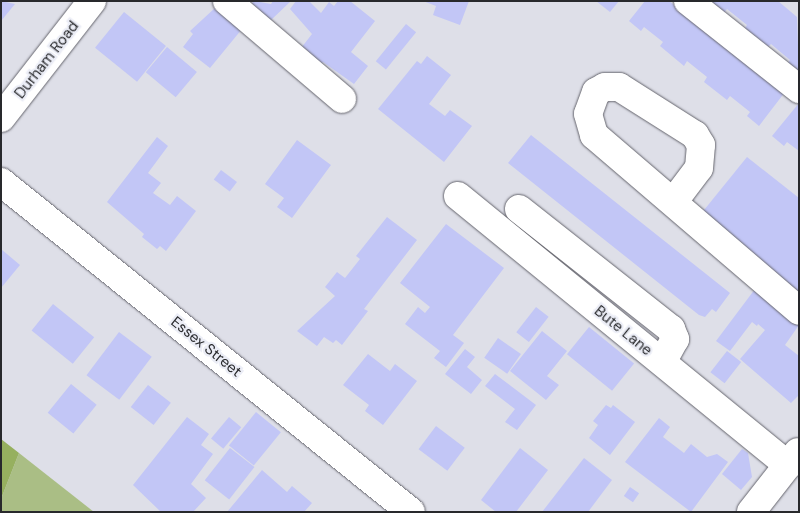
<!DOCTYPE html>
<html>
<head>
<meta charset="utf-8">
<style>
	body { margin:0 }
	#map { position:relative; width:800px; height:513px; overflow:hidden; background:#dedfe8; font-family:"DM Sans",sans-serif }
	div>[style] { position:absolute }
	.green>* { inset:0; background:#aabe85 }
	.forest>* { inset:0; background:#96b05f }
	.building>* { inset:0; background:#c2c6f6; transform-origin:0 0 }
	.roads { filter:drop-shadow(0 0 1px #65656d) drop-shadow(0 0 1px #65656d) }
	.minor>* { height:28px; margin:-14px; padding:0 14px; transform-origin:14px; border-radius:14px; background:#fff }
	span { translate:-50% -50%; white-space:nowrap; text-align:center; line-height:1.15; -webkit-text-stroke:4.5px #ebedf6; paint-order:stroke }
	.street-label { font-size:15px; color:#28292c }
	.frame { position:absolute; inset:0; border:2px solid #28292c; pointer-events:none }
</style>
</head>
<body>
<div id="map">
	<div class="green">
		<div style="clip-path:polygon(19px 453px,94px 512px,1px 512px,1px 499px)"></div>
	</div>
	<div class="forest">
		<div style="clip-path:polygon(1px 439px,19px 453px,1px 499px)"></div>
	</div>
	<div class="building">
		<div style="clip-path:polygon(1px 1px,15px 4px,1px 21px)"></div>
		<div style="clip-path:polygon(254px 1px,271px 4px,273px 1px,291px 1px,270px 21px,250px 6px)"></div>
		<div style="clip-path:polygon(296px 1px,309px 1px,321px 13px,329px 2px,334px 6px,338px 1px,350px 1px,375px 21px,351px 52px,368px 66px,354px 84px,323px 62px,319px 68px,298px 52px,312px 34px,290px 9px)"></div>
		<div style="clip-path:polygon(423px 1px,469px 1px,460px 25px,433px 15px,436px 6px)"></div>
		<div style="clip-path:polygon(596px 1px,619px 1px,610px 12px)"></div>
		<div style="clip-path:polygon(645px 1px,669px 1px,785px 92px,759px 126px,747px 116px,750px 112px,730px 96px,727px 100px,704px 82px,707px 77px,687px 61px,684px 66px,660px 46px,663px 42px,644px 27px,641px 31px,629px 21px)"></div>
		<div style="clip-path:polygon(709px 1px,778px 1px,797px 17px,799px 73px,787px 64px,790px 60px,771px 44px,767px 48px,744px 30px,747px 25px,727px 9px,724px 13px)"></div>
		<div style="clip-path:polygon(216px 7px,242px 29px,210px 68px,183px 47px,193px 34px,190px 31px)"></div>
		<div style="left:124px;top:12px;width:54px;height:46px;rotate:39deg"></div>
		<div style="left:406px;top:24px;width:13px;height:48px;rotate:39deg"></div>
		<div style="left:167px;top:47px;width:39px;height:33px;rotate:40deg"></div>
		<div style="clip-path:polygon(427px 56px,451px 75px,429px 104px,445px 116px,450px 110px,472px 126px,444px 162px,378px 109px,417px 61px,421px 64px)"></div>
		<div style="clip-path:polygon(799px 103px,799px 151px,787px 142px,784px 146px,772px 136px)"></div>
		<div style="clip-path:polygon(531px 135px,730px 293px,716px 312px,712px 309px,705px 317px,699px 315px,508px 163px)"></div>
		<div style="clip-path:polygon(157px 137px,168px 146px,148px 173px,161px 183px,153px 193px,170px 205px,177px 196px,196px 211px,166px 251px,160px 246px,157px 249px,142px 237px,144px 234px,107px 202px)"></div>
		<div style="clip-path:polygon(297px 140px,331px 165px,292px 218px,277px 207px,284px 198px,265px 184px)"></div>
		<div style="clip-path:polygon(747px 157px,799px 198px,799px 293px,700px 215px)"></div>
		<div style="left:221px;top:170px;width:20px;height:12px;rotate:37deg"></div>
		<div style="clip-path:polygon(387px 217px,417px 240px,364px 309px,368px 311px,342px 345px,336px 340px,333px 343px,324px 337px,317px 346px,297px 331px,335px 296px,325px 287px,337px 272px,345px 278px,360px 259px,356px 256px)"></div>
		<div style="clip-path:polygon(446px 224px,504px 268px,453px 335px,464px 343px,446px 367px,434px 358px,440px 351px,405px 324px,418px 307px,425px 313px,430px 307px,400px 283px)"></div>
		<div style="clip-path:polygon(1px 249px,20px 265px,1px 288px)"></div>
		<div style="clip-path:polygon(755px 289px,799px 325px,785px 345px,799px 356px,799px 395px,791px 403px,740px 359px,765px 330px,758px 324px,757px 326px,752px 322px,730px 351px,716px 341px)"></div>
		<div style="left:53px;top:304px;width:53px;height:34px;rotate:39deg"></div>
		<div style="left:536px;top:307px;width:16px;height:32px;rotate:38deg"></div>
		<div style="left:589px;top:327px;width:58px;height:35px;rotate:39deg"></div>
		<div style="clip-path:polygon(542px 331px,567px 351px,547px 376px,559px 385px,546px 400px,510px 371px)"></div>
		<div style="left:119px;top:332px;width:41px;height:54px;rotate:37deg"></div>
		<div style="left:498px;top:338px;width:28px;height:24px;rotate:35deg"></div>
		<div style="clip-path:polygon(465px 349px,475px 357px,467px 367px,482px 380px,471px 394px,445px 374px)"></div>
		<div style="left:727px;top:351px;width:18px;height:27px;rotate:38deg"></div>
		<div style="clip-path:polygon(368px 354px,390px 371px,395px 364px,417px 381px,383px 425px,365px 411px,369px 405px,343px 385px)"></div>
		<div style="clip-path:polygon(495px 374px,536px 405px,517px 430px,505px 422px,515px 409px,485px 386px)"></div>
		<div style="left:71px;top:384px;width:33px;height:37px;rotate:39deg"></div>
		<div style="left:148px;top:385px;width:29px;height:28px;rotate:38deg"></div>
		<div style="clip-path:polygon(606px 405px,611px 408px,613px 405px,635px 422px,610px 455px,589px 438px,598px 425px,593px 421px)"></div>
		<div style="left:256px;top:412px;width:32px;height:43px;rotate:39deg"></div>
		<div style="clip-path:polygon(187px 417px,209px 434px,201px 445px,213px 454px,191px 484px,206px 498px,193px 512px,161px 512px,133px 485px)"></div>
		<div style="left:229px;top:417px;width:16px;height:28px;rotate:40deg"></div>
		<div style="clip-path:polygon(659px 418px,670px 427px,663px 437px,684px 453px,691px 444px,707px 457px,717px 454px,728px 462px,691px 512px,625px 462px)"></div>
		<div style="left:436px;top:426px;width:36px;height:29px;rotate:37deg"></div>
		<div style="left:230px;top:448px;width:31px;height:41px;rotate:38deg"></div>
		<div style="clip-path:polygon(520px 448px,548px 470px,516px 512px,496px 512px,481px 500px)"></div>
		<div style="clip-path:polygon(742px 449px,748px 453px,752px 477px,741px 490px,722px 474px)"></div>
		<div style="clip-path:polygon(584px 458px,612px 480px,588px 512px,542px 512px)"></div>
		<div style="clip-path:polygon(262px 470px,287px 492px,292px 486px,312px 503px,304px 512px,227px 512px)"></div>
		<div style="left:630px;top:487px;width:11px;height:11px;rotate:34deg"></div>
	</div>
	<div class="roads">
		<div class="minor">
			<div style="left:227px;top:1px;width:151px;rotate:40.4deg"></div>
			<div style="left:688px;top:1px;width:142px;rotate:38.4deg"></div>
			<div style="left:1px;top:118px;width:148px;rotate:-52.1deg"></div>
			<div style="left:1px;top:182px;width:526px;rotate:38.83deg"></div>
			<div style="left:458px;top:196px;width:426px;rotate:39.2deg"></div>
			<div style="left:674px;top:201px;width:41px;rotate:-52.9deg"></div>
			<div style="left:699px;top:168px;width:23px;rotate:-85deg"></div>
			<div style="left:701px;top:145px;width:12px;rotate:-121deg"></div>
			<div style="left:695px;top:135px;width:90px;rotate:-147.7deg"></div>
			<div style="left:619px;top:87px;width:14px;rotate:180deg"></div>
			<div style="left:605px;top:87px;width:10px;rotate:151deg"></div>
			<div style="left:596px;top:92px;width:23px;rotate:110deg"></div>
			<div style="left:588px;top:114px;width:22px;rotate:74deg"></div>
			<div style="left:594px;top:135px;width:270px;rotate:40.6deg"></div>
			<div style="left:519px;top:209px;width:194px;rotate:38.3deg"></div>
			<div style="left:671px;top:329px;width:11px;rotate:68deg"></div>
			<div style="left:675px;top:339px;width:26px;rotate:119deg"></div>
			<div style="left:751px;top:512px;width:76px;rotate:-51.9deg"></div>
		</div>
	</div>
	<div class="street-label">
		<span style="left:47px;top:60px;rotate:-52deg">Durham Road</span>
		<span style="left:623px;top:331px;rotate:39deg">Bute Lane</span>
		<span style="left:206px;top:347px;rotate:39deg">Essex Street</span>
	</div>
	<div class="frame"></div>
</div>
</body>
</html>
